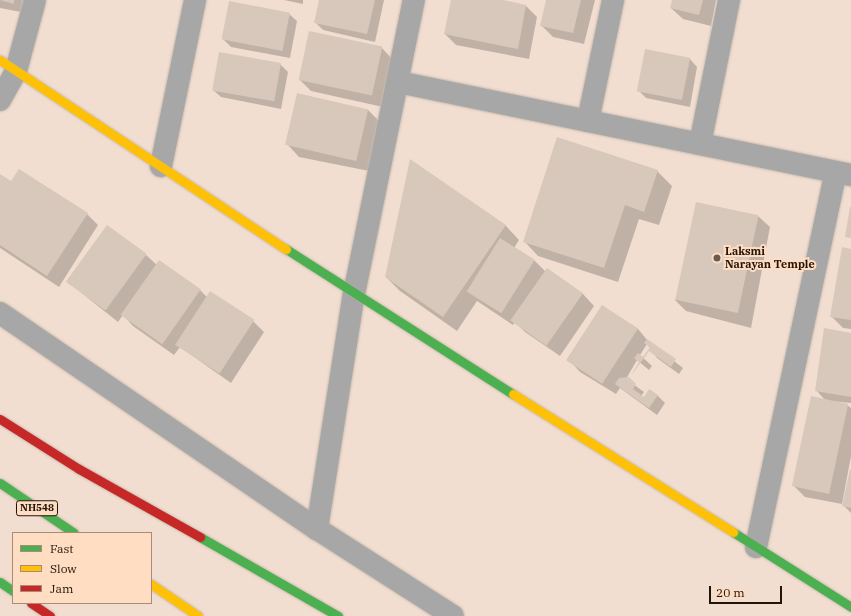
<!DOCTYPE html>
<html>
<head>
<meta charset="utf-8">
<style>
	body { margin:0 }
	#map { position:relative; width:851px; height:616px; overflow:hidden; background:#f1ded0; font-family:"IBM Plex Serif",serif }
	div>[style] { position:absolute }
	.shadow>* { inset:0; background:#0003 }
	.building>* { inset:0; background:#d7c8bb; transform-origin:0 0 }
	.roads { filter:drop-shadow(0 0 1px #c9baae) drop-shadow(0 0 1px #c9baae) }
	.street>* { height:22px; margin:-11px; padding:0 11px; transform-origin:11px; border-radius:11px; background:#a7a7a7 }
	.fast>* { height:9px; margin:-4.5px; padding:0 4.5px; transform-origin:4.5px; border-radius:4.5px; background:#4caf50 }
	.slow>* { height:9px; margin:-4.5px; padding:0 4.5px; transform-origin:4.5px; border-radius:4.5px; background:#ffc107 }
	.jam>* { height:9px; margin:-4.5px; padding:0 4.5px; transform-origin:4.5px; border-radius:4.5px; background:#c62828 }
	.dots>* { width:11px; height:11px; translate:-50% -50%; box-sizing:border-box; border:2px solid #ffddc2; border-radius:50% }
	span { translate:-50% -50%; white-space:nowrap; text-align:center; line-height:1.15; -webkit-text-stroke:4px #ffddc2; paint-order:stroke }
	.shield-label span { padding:1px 3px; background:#ffddc2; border:1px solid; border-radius:3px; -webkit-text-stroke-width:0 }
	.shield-label { font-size:10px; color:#231408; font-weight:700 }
	.poi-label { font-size:11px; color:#231408; font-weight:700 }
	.left { translate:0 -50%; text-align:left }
	.legend { position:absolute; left:12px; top:532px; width:140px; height:72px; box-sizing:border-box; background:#ffddc2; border:1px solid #a78d78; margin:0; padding:5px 7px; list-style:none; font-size:12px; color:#231408 }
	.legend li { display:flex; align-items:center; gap:8px; height:20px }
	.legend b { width:20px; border:1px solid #a78d78 }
	.scale { position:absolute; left:709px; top:586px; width:73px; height:18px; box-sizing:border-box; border:2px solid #231408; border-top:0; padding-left:5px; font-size:12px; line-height:14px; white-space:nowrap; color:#231408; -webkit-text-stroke:3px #ffddc2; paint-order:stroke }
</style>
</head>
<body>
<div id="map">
	<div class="shadow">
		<div style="clip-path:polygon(0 0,23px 0,21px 12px,0 8px)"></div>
		<div style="clip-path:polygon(284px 0,303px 0,303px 4px)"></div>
		<div style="clip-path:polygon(320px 0,384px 0,375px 42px,323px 30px,315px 22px)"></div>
		<div style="clip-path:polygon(452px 0,497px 0,526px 6px,537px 17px,529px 59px,456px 45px,445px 34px)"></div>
		<div style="clip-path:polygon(547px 0,595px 0,584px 44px,553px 37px,541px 25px)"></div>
		<div style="clip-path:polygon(673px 0,716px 0,711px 26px,683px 19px,671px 8px)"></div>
		<div style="clip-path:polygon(289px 14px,297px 21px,290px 58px,231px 47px,223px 39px)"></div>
		<div style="clip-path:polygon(310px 32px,382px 48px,393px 60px,383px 107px,311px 91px,300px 80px)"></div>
		<div style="clip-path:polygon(690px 59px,697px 67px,690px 107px,646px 98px,638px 90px)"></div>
		<div style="clip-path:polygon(280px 64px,288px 72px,281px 109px,221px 97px,213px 90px)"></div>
		<div style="clip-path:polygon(298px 95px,368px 110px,379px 121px,369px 171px,299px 157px,288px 145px)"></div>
		<div style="clip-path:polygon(657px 171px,672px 186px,659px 225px,639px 219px,618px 282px,538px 256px,524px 241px)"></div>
		<div style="clip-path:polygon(0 175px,11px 182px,87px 214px,98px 225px,59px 287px,0 248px)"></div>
		<div style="clip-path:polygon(758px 216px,770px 227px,751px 328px,686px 311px,675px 300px)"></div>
		<div style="clip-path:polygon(505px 225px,519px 240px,514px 248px,535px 261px,546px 272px,547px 270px,583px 294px,594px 306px,560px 356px,525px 332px,515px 322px,513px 325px,477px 301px,457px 331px,400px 291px,386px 277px)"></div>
		<div style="clip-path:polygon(851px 250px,851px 329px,843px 328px,831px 316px)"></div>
		<div style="clip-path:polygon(146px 255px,157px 265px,200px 290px,207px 297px,253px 321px,264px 332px,231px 383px,180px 347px,174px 355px,133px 326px,123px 315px,118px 322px,68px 282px)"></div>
		<div style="clip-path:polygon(602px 306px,638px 329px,648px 341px,683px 368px,679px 374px,657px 358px,647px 344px,640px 355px,652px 366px,649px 370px,637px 360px,626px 379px,644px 392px,641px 396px,644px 398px,657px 395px,665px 403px,657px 415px,620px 388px,616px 394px,580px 372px,569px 360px)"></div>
		<div style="clip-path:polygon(851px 334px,851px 403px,830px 401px,847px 405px,851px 408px,851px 456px,842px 504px,805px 497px,794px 486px,825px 400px,816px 390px)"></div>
		<div style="clip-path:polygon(851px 471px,851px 513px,844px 506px)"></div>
	</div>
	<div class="building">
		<div style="clip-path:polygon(0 0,14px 0,14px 4px)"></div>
		<div style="clip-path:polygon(319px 0,375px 0,367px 34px,314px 23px)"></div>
		<div style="clip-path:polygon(451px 0,503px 0,526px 5px,518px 49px,444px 34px)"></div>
		<div style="clip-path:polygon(546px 0,581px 0,573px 33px,540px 26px)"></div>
		<div style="clip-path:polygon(672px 0,703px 0,699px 15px,670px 8px)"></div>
		<div style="left:229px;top:1px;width:62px;height:39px;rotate:11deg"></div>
		<div style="left:309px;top:31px;width:75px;height:50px;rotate:12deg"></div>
		<div style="left:645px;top:49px;width:46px;height:43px;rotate:11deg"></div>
		<div style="left:219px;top:52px;width:63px;height:39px;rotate:10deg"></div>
		<div style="left:297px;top:93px;width:73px;height:53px;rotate:13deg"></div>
		<div style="clip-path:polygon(557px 137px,658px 170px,644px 212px,625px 205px,604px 268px,523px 242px)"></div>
		<div style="clip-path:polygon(410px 159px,506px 225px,443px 317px,385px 277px)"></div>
		<div style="clip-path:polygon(19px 169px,88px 213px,47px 276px,0 245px,0 174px,11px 181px)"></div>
		<div style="left:696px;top:202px;width:64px;height:100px;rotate:12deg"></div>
		<div style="clip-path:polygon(850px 207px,851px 207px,851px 238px,845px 237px)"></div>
		<div style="left:107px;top:225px;width:49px;height:70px;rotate:36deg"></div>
		<div style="left:500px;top:238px;width:41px;height:63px;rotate:32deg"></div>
		<div style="clip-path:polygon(842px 247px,851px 249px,851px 320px,830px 317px)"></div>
		<div style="left:159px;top:260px;width:51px;height:67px;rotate:35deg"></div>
		<div style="left:547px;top:268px;width:44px;height:64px;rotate:35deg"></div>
		<div style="left:210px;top:291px;width:53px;height:64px;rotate:33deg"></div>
		<div style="left:602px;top:305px;width:43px;height:66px;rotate:33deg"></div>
		<div style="clip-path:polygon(824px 328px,851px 333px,851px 397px,815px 391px)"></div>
		<div style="clip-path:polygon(647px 339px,676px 359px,671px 367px,649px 351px,631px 376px,639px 362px,634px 358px,638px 353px,643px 357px,650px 347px,644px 343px)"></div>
		<div style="clip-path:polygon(629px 377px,636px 384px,633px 389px,644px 397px,649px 389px,658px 395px,649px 408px,615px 384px,619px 378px)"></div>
		<div style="left:811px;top:396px;width:38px;height:92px;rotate:12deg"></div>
		<div style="clip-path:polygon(850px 469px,851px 470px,851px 508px,842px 506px)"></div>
	</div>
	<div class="roads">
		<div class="street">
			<div style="left:398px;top:82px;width:462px;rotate:11.6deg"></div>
			<div style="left:0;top:100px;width:33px;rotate:-61deg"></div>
			<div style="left:16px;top:71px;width:73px;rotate:-75deg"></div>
			<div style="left:588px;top:121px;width:124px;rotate:-78.3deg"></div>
			<div style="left:700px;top:144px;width:147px;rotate:-78.6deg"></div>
			<div style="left:161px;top:166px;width:169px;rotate:-78.4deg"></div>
			<div style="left:0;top:313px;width:384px;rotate:34.3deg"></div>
			<div style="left:317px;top:529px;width:161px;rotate:32.6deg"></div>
			<div style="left:317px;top:529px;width:238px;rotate:-81.1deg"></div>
			<div style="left:354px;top:294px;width:300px;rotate:-78.5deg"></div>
			<div style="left:756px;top:547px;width:383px;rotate:-78deg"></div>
		</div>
		<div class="fast">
			<div style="left:286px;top:249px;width:269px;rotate:32.6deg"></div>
			<div style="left:0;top:483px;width:89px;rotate:34deg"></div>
			<div style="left:733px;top:532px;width:140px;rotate:32.4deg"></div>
			<div style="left:200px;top:537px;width:159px;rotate:29.8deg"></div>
			<div style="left:0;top:582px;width:16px;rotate:35deg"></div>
		</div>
		<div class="slow">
			<div style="left:0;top:60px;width:343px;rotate:33.5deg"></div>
			<div style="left:513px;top:394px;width:260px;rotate:32.1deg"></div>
			<div style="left:151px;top:584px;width:57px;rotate:34.2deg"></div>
		</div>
		<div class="jam">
			<div style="left:0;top:419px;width:93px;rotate:32.3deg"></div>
			<div style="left:79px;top:469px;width:139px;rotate:29.3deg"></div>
			<div style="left:31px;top:603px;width:23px;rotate:34deg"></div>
		</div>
	</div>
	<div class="dots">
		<div style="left:717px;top:258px;background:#6b5b4e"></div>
	</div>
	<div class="shield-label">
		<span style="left:37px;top:508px">NH548</span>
	</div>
	<div class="poi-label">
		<span class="left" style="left:725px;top:258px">Laksmi<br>Narayan Temple</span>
	</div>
	<ul class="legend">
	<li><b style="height:5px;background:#4caf50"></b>Fast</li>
	<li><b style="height:5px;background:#ffc107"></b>Slow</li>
	<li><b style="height:5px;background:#c62828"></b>Jam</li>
	</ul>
	<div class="scale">20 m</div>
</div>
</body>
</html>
